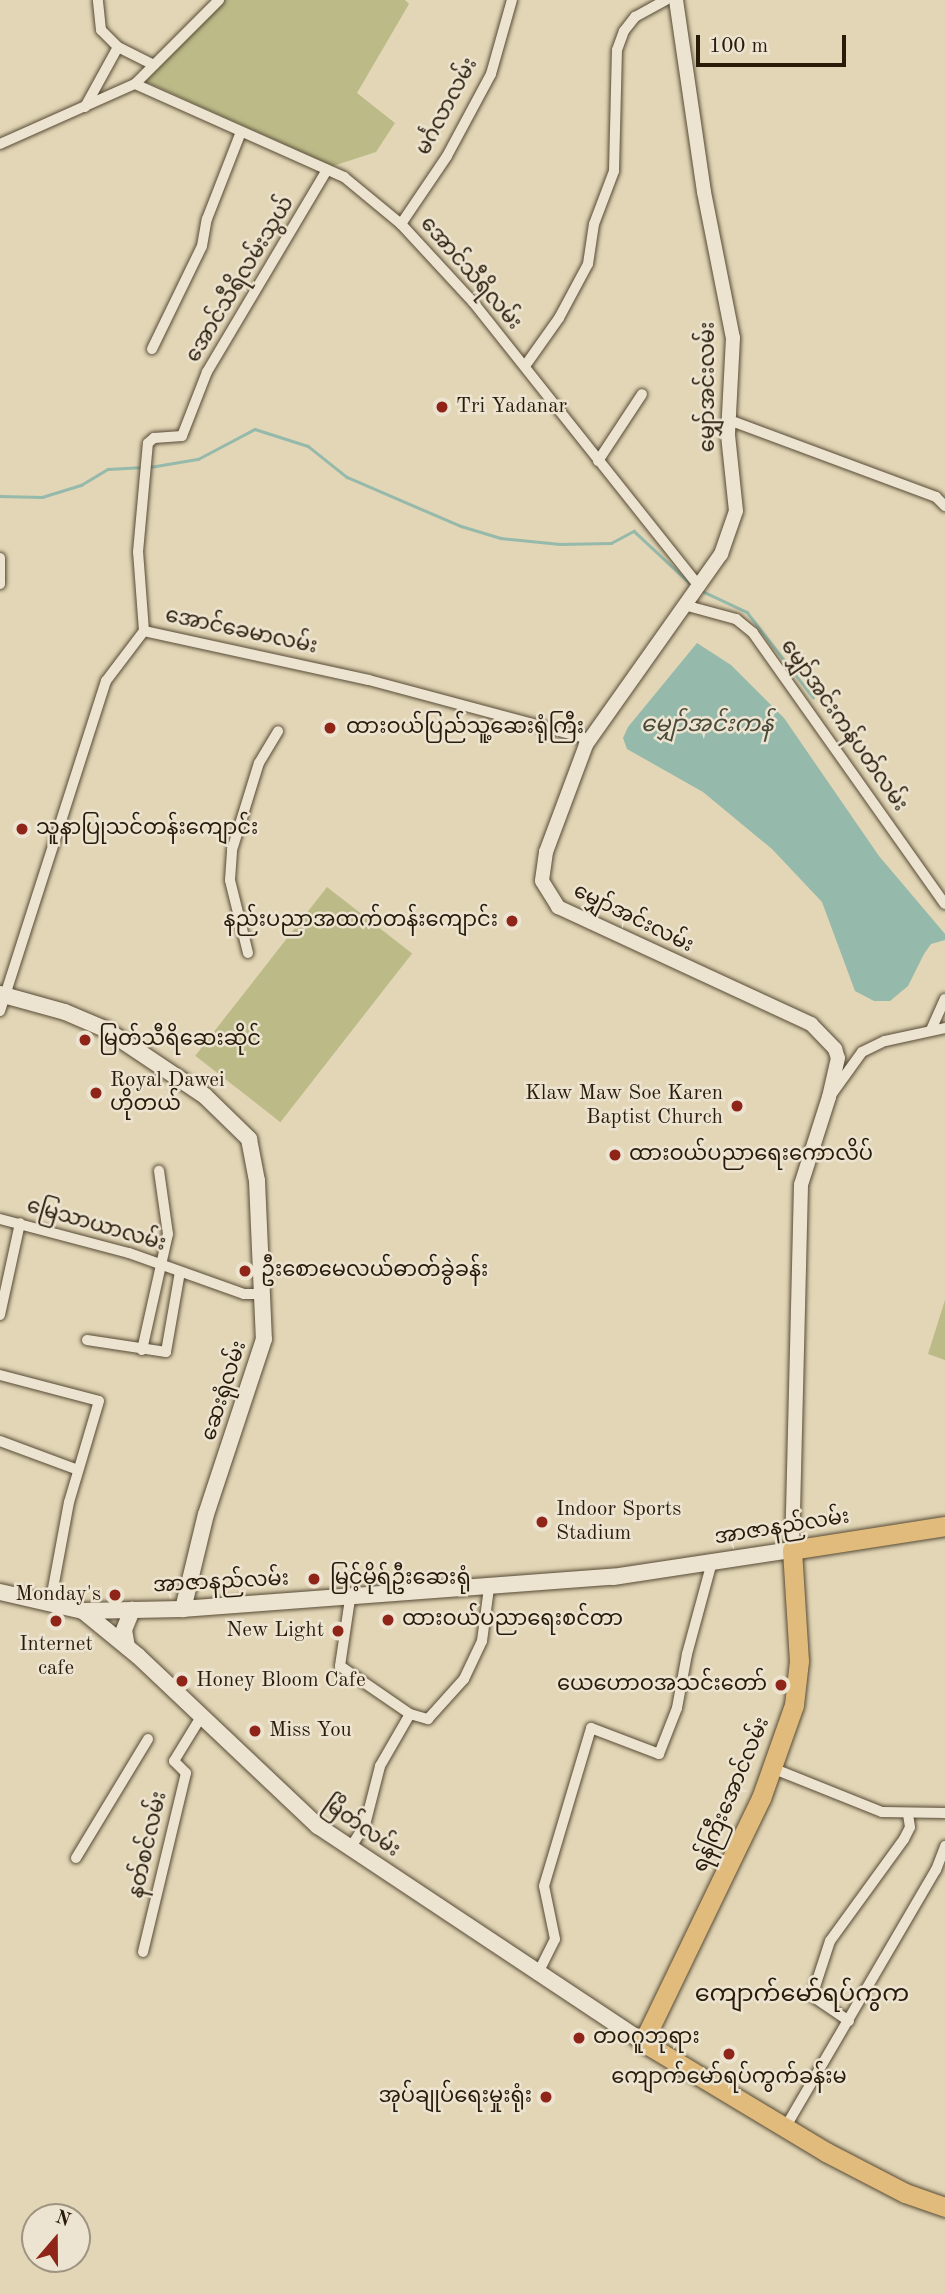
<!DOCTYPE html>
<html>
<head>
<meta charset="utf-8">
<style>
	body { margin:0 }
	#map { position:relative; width:945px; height:2294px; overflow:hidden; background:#e2d6b6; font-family:"Old Standard TT","Noto Sans Myanmar",serif }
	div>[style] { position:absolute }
	.green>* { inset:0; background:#bcbb88; transform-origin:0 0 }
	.water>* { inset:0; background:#95b9aa }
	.stream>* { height:2.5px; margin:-1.25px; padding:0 1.25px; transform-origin:1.25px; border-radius:1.25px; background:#95b9aa }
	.roads { filter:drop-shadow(0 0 2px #574a35) drop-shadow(0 0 2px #574a35) }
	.minor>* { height:10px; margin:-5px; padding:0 5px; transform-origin:5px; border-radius:5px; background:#ece4d0 }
	.tertiary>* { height:14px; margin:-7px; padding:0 7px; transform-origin:7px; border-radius:7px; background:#ece4d0 }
	.secondary>* { height:16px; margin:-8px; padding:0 8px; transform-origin:8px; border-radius:8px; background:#ece4d0 }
	.trunk>* { height:19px; margin:-9.5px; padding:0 9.5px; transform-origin:9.5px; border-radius:9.5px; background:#e1bb7b }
	.dots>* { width:19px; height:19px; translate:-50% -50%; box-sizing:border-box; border:4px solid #ece4d0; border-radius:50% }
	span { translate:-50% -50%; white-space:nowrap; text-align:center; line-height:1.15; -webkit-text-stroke:5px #ece4d0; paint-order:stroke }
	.street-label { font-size:21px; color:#291b0a }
	.poi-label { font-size:21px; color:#291b0a }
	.left { translate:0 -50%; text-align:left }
	.right { translate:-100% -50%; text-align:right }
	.water-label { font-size:23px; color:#494a3a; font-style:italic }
	.quarter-label { font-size:24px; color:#291b0a }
	.north { position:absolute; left:21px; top:2203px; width:70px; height:70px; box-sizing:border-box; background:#ece4d0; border:2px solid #9e9481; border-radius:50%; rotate:20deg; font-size:19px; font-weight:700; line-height:28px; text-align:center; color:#291b0a }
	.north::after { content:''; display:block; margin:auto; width:24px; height:32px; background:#8f2418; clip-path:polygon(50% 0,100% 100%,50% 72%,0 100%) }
	.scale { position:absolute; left:696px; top:35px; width:150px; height:32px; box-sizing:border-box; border:4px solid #291b0a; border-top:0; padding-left:9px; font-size:21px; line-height:24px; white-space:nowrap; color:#291b0a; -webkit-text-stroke:5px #ece4d0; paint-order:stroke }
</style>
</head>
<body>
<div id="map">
	<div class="green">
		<div style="clip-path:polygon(225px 0,405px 0,409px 4px,357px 93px,395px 123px,376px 152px,333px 166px,144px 81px)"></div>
		<div style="left:327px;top:887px;width:108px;height:214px;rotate:38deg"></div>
		<div style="clip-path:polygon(945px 1300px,945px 1360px,928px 1354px)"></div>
	</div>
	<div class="water">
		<div style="clip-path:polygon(697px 643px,731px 665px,784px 718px,879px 856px,945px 934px,945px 940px,931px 944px,924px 954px,908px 986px,890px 1001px,874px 1001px,855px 991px,822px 902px,772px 849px,703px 792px,627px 749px,623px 738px,628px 727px)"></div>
	</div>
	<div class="stream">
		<div style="left:150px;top:467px;width:49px;rotate:-9.5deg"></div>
		<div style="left:198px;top:459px;width:64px;rotate:-27.8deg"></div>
		<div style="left:255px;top:429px;width:56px;rotate:17.8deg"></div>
		<div style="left:308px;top:446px;width:50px;rotate:38.5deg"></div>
		<div style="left:347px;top:477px;width:124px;rotate:23.3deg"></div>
		<div style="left:461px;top:526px;width:42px;rotate:16.7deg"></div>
		<div style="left:501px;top:538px;width:59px;rotate:5.8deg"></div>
		<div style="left:560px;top:544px;width:51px;rotate:-1.1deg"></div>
		<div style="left:611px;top:543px;width:26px;rotate:-28deg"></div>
		<div style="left:634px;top:531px;width:81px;rotate:43deg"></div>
		<div style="left:0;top:496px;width:42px;rotate:1.4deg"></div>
		<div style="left:42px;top:497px;width:41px;rotate:-17.1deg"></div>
		<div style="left:81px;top:485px;width:31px;rotate:-31deg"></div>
		<div style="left:108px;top:469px;width:36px;rotate:-3deg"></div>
		<div style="left:702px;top:591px;width:50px;rotate:25deg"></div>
		<div style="left:747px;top:612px;width:108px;rotate:52.2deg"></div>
	</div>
	<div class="roads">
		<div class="minor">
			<div style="left:118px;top:47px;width:40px;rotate:26.6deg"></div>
			<div style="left:135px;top:84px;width:229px;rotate:24deg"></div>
			<div style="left:344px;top:177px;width:74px;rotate:39.5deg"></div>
			<div style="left:401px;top:224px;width:106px;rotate:47.3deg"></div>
			<div style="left:473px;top:302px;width:362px;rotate:51.5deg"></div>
			<div style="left:85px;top:107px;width:68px;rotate:-61.2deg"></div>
			<div style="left:118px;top:47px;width:24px;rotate:-135deg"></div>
			<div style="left:101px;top:30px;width:30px;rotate:-96deg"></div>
			<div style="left:0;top:144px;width:148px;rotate:-24deg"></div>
			<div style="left:135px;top:84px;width:119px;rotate:-45deg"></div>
			<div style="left:401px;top:224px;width:82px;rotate:-55.9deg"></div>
			<div style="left:447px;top:156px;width:93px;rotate:-61.8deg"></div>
			<div style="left:491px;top:74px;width:77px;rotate:-74.2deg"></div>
			<div style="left:152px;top:349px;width:114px;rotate:-64.1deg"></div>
			<div style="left:202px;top:246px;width:27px;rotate:-80deg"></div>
			<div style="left:207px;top:219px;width:93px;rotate:-68.7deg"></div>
			<div style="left:525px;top:366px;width:59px;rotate:-54.7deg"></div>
			<div style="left:559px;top:318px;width:61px;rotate:-61.8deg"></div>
			<div style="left:588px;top:264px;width:40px;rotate:-81.5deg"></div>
			<div style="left:594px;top:224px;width:57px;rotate:-69.3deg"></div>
			<div style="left:614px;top:171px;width:121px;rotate:-88.6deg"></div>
			<div style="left:617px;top:50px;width:20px;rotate:-70deg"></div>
			<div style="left:624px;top:31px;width:18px;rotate:-52deg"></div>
			<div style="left:635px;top:17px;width:35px;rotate:-29deg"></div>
			<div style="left:729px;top:420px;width:221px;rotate:20.4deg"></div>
			<div style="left:936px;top:497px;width:13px;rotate:45deg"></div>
			<div style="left:598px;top:461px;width:80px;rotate:-56.7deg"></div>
			<div style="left:0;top:558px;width:26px;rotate:90deg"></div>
			<div style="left:684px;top:605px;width:54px;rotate:15.1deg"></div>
			<div style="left:736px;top:619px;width:22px;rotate:39deg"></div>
			<div style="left:753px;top:633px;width:332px;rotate:54.7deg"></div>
			<div style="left:144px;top:631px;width:79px;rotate:-94.3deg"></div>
			<div style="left:138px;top:552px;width:109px;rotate:-84.8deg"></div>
			<div style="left:148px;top:443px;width:8px;rotate:-40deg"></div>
			<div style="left:154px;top:438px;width:28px;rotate:-4deg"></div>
			<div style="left:182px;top:436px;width:69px;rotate:-68.7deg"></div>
			<div style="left:207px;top:372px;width:235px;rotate:-59.3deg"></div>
			<div style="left:248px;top:953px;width:75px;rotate:-103.9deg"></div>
			<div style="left:230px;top:880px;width:30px;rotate:-86deg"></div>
			<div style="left:232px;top:850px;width:91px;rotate:-72.8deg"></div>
			<div style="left:259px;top:763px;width:37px;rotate:-59deg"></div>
			<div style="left:0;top:1011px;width:347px;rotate:-72.2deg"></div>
			<div style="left:106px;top:681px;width:63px;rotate:-52.8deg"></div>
			<div style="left:144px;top:631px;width:230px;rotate:12.3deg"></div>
			<div style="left:369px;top:680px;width:228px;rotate:15deg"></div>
			<div style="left:931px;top:1030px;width:34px;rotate:-66deg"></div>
			<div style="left:831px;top:1095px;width:53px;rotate:-54.2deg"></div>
			<div style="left:862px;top:1052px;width:25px;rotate:-26deg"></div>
			<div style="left:885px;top:1041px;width:61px;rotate:-12.2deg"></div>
			<div style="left:0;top:1219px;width:133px;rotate:14.8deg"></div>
			<div style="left:129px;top:1253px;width:122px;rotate:19.6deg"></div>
			<div style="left:244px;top:1294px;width:19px"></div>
			<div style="left:0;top:1315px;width:94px;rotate:-77.7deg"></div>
			<div style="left:87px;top:1340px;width:80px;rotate:8.6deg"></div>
			<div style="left:166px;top:1352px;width:81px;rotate:-80.1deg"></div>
			<div style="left:142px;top:1350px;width:119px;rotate:-77.4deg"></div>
			<div style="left:168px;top:1234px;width:64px;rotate:-98.1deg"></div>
			<div style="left:0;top:1375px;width:102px;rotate:14.7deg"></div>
			<div style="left:99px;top:1401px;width:105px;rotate:106.5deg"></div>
			<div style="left:69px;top:1502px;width:105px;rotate:100.5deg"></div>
			<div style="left:0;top:1441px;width:83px;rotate:20.4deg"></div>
			<div style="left:350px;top:1599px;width:68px;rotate:98.5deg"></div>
			<div style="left:340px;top:1666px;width:85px;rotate:34.4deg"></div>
			<div style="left:772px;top:1768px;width:118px;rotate:21.8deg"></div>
			<div style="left:882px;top:1812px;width:63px;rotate:0.9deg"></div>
			<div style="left:351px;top:1847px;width:26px;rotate:-58deg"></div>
			<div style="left:365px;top:1825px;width:61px;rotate:-75.7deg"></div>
			<div style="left:380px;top:1766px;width:60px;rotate:-60deg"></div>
			<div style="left:410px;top:1714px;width:19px;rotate:16deg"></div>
			<div style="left:428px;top:1719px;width:54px;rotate:-48deg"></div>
			<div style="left:464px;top:1679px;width:42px;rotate:-64.7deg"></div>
			<div style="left:482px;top:1641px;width:53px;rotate:-82.5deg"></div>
			<div style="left:76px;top:1858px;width:139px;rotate:-58.8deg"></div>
			<div style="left:143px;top:1952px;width:184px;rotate:-76.5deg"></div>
			<div style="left:186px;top:1773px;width:17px;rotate:-135deg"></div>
			<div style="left:174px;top:1761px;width:52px;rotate:-58.5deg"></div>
			<div style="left:537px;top:1975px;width:40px;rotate:-63.4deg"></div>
			<div style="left:555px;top:1939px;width:54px;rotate:-101.7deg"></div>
			<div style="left:544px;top:1886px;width:165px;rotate:-73.4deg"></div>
			<div style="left:591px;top:1728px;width:73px;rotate:20.9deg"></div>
			<div style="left:659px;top:1754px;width:49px;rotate:-68.6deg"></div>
			<div style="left:677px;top:1708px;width:55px;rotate:-79.5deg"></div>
			<div style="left:687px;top:1654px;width:95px;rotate:-74.8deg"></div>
			<div style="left:849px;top:2021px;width:45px;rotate:-146deg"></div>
			<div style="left:812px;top:1996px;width:58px;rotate:-71.9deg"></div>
			<div style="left:830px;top:1941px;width:126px;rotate:-54deg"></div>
			<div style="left:904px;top:1839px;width:13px;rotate:-63deg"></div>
			<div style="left:910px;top:1827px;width:12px;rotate:-99deg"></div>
			<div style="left:785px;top:2128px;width:299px;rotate:-59.7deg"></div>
			<div style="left:936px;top:1870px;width:26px;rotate:-69deg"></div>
		</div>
		<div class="tertiary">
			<div style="left:676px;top:0;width:194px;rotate:81.7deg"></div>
			<div style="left:704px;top:192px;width:149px;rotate:78.8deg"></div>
			<div style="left:733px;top:338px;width:97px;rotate:93deg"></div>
			<div style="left:728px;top:435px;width:76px;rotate:84deg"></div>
			<div style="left:736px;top:511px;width:46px;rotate:109.2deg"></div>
			<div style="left:721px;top:554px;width:234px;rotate:125.3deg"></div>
			<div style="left:586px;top:745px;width:114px;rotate:110.5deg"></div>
			<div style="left:546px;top:852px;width:29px;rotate:98deg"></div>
			<div style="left:542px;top:881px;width:31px;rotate:58deg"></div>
			<div style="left:558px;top:907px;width:279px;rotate:24.8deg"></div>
			<div style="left:811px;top:1024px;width:35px;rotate:46deg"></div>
			<div style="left:835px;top:1049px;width:9px;rotate:72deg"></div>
			<div style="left:838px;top:1058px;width:40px;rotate:103deg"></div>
			<div style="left:829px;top:1097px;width:92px;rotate:107.7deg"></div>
			<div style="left:801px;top:1185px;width:365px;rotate:91.4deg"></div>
		</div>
		<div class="secondary">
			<div style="left:0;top:994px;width:67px;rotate:15.5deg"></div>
			<div style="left:65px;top:1012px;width:43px;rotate:23deg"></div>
			<div style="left:105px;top:1029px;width:120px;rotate:33.8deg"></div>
			<div style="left:205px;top:1096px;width:62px;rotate:44.3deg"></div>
			<div style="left:249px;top:1139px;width:43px;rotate:79.2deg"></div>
			<div style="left:257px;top:1181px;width:158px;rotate:87.5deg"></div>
			<div style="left:264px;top:1339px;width:184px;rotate:108.3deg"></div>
			<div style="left:206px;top:1514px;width:98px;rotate:103.6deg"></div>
			<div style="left:0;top:1592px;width:85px;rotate:12.9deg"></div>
			<div style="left:83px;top:1611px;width:100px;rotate:-1.1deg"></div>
			<div style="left:183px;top:1609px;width:431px;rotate:-4.3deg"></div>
			<div style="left:613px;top:1577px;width:181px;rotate:-8.6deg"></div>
			<div style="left:83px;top:1611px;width:71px;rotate:39.3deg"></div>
			<div style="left:138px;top:1656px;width:248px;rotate:43.4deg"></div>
			<div style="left:318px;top:1826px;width:390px;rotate:33.6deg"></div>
			<div style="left:127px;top:1647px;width:17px;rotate:-100deg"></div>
			<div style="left:124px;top:1630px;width:22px;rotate:-68deg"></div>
		</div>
		<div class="trunk">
			<div style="left:945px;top:1526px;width:155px;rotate:171.1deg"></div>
			<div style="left:792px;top:1550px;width:111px;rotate:86.4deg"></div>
			<div style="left:799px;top:1661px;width:44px;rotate:96.5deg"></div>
			<div style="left:794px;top:1705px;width:99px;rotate:109.5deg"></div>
			<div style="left:761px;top:1798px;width:271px;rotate:115.8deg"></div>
			<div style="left:643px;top:2042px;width:214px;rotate:31deg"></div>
			<div style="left:826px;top:2152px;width:89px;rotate:27.4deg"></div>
			<div style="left:905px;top:2193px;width:42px;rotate:19.3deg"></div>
		</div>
	</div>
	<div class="dots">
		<div style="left:442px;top:407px;background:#8f2418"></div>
		<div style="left:330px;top:728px;background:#8f2418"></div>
		<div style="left:22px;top:829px;background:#8f2418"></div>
		<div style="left:512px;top:921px;background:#8f2418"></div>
		<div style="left:85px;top:1040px;background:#8f2418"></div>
		<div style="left:96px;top:1093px;background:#8f2418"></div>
		<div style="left:737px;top:1106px;background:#8f2418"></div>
		<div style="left:615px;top:1155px;background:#8f2418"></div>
		<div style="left:245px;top:1271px;background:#8f2418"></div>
		<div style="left:542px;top:1522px;background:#8f2418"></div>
		<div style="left:314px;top:1579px;background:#8f2418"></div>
		<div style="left:115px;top:1595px;background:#8f2418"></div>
		<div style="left:388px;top:1620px;background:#8f2418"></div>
		<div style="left:56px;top:1621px;background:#8f2418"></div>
		<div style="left:338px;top:1631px;background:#8f2418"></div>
		<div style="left:182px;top:1681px;background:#8f2418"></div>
		<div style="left:781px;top:1685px;background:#8f2418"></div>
		<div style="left:255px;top:1731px;background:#8f2418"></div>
		<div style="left:579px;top:2038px;background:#8f2418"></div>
		<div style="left:729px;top:2054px;background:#8f2418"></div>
		<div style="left:546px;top:2097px;background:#8f2418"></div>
	</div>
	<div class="street-label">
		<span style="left:448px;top:107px;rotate:-62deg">မင်္ဂလာလမ်း</span>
		<span style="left:470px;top:274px;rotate:49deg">အောင်သီရိလမ်း</span>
		<span style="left:241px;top:280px;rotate:-59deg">အောင်သီရိလမ်းသွယ်</span>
		<span style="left:709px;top:387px;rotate:-90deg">မျှော်အင်းလမ်း</span>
		<span style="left:241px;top:632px;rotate:12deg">အောင်ခေမာလမ်း</span>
		<span style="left:843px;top:726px;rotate:55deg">မျှော်အင်းကန်ပတ်လမ်း</span>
		<span style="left:633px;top:919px;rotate:26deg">မျှော်အင်းလမ်း</span>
		<span style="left:96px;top:1226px;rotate:16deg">မြေသာယာလမ်း</span>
		<span style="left:225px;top:1391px;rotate:-72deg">ဆေးရုံလမ်း</span>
		<span style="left:782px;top:1528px;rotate:-9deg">အာဇာနည်လမ်း</span>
		<span style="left:221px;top:1583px;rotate:-3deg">အာဇာနည်လမ်း</span>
		<span style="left:732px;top:1795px;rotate:-67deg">ရန်ကြီးအောင်လမ်း</span>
		<span style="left:361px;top:1828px;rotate:35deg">မြိတ်လမ်း</span>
		<span style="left:149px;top:1845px;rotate:-77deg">နတ်စင်လမ်း</span>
	</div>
	<div class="poi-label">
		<span class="left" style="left:456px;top:407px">Tri Yadanar</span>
		<span class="left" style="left:346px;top:728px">ထားဝယ်ပြည်သူ့ဆေးရုံကြီး</span>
		<span class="left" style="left:36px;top:829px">သူနာပြုသင်တန်းကျောင်း</span>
		<span class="right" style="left:498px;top:921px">နည်းပညာအထက်တန်းကျောင်း</span>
		<span class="left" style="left:99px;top:1040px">မြတ်သီရိဆေးဆိုင်</span>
		<span class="left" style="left:110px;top:1093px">Royal Dawei<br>ဟိုတယ်</span>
		<span class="right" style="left:723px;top:1106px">Klaw Maw Soe Karen<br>Baptist Church</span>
		<span class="left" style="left:629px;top:1155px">ထားဝယ်ပညာရေးကောလိပ်</span>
		<span class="left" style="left:261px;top:1271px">ဦးစောမေလယ်ဓာတ်ခွဲခန်း</span>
		<span class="left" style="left:556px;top:1522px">Indoor Sports<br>Stadium</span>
		<span class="left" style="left:330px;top:1579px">မြင့်မိုရ်ဦးဆေးရုံ</span>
		<span class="right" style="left:101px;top:1595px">Monday's</span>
		<span class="left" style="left:402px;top:1620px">ထားဝယ်ပညာရေးစင်တာ</span>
		<span class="right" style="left:324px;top:1631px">New Light</span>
		<span style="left:56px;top:1657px">Internet<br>cafe</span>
		<span class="left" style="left:196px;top:1681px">Honey Bloom Cafe</span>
		<span class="right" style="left:767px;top:1685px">ယေဟောဝအသင်းတော်</span>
		<span class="left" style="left:269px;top:1731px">Miss You</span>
		<span class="left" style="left:593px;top:2038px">တဝဂူဘုရား</span>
		<span style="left:729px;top:2078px">ကျောက်မော်ရပ်ကွက်ခန်းမ</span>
		<span class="right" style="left:532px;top:2097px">အုပ်ချုပ်ရေးမှုးရုံး</span>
	</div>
	<div class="water-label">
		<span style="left:707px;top:725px">မျှော်အင်းကန်</span>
	</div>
	<div class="quarter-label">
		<span style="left:802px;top:1996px">ကျောက်မော်ရပ်ကွက</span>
	</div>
	<div class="north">N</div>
	<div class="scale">100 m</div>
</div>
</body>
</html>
